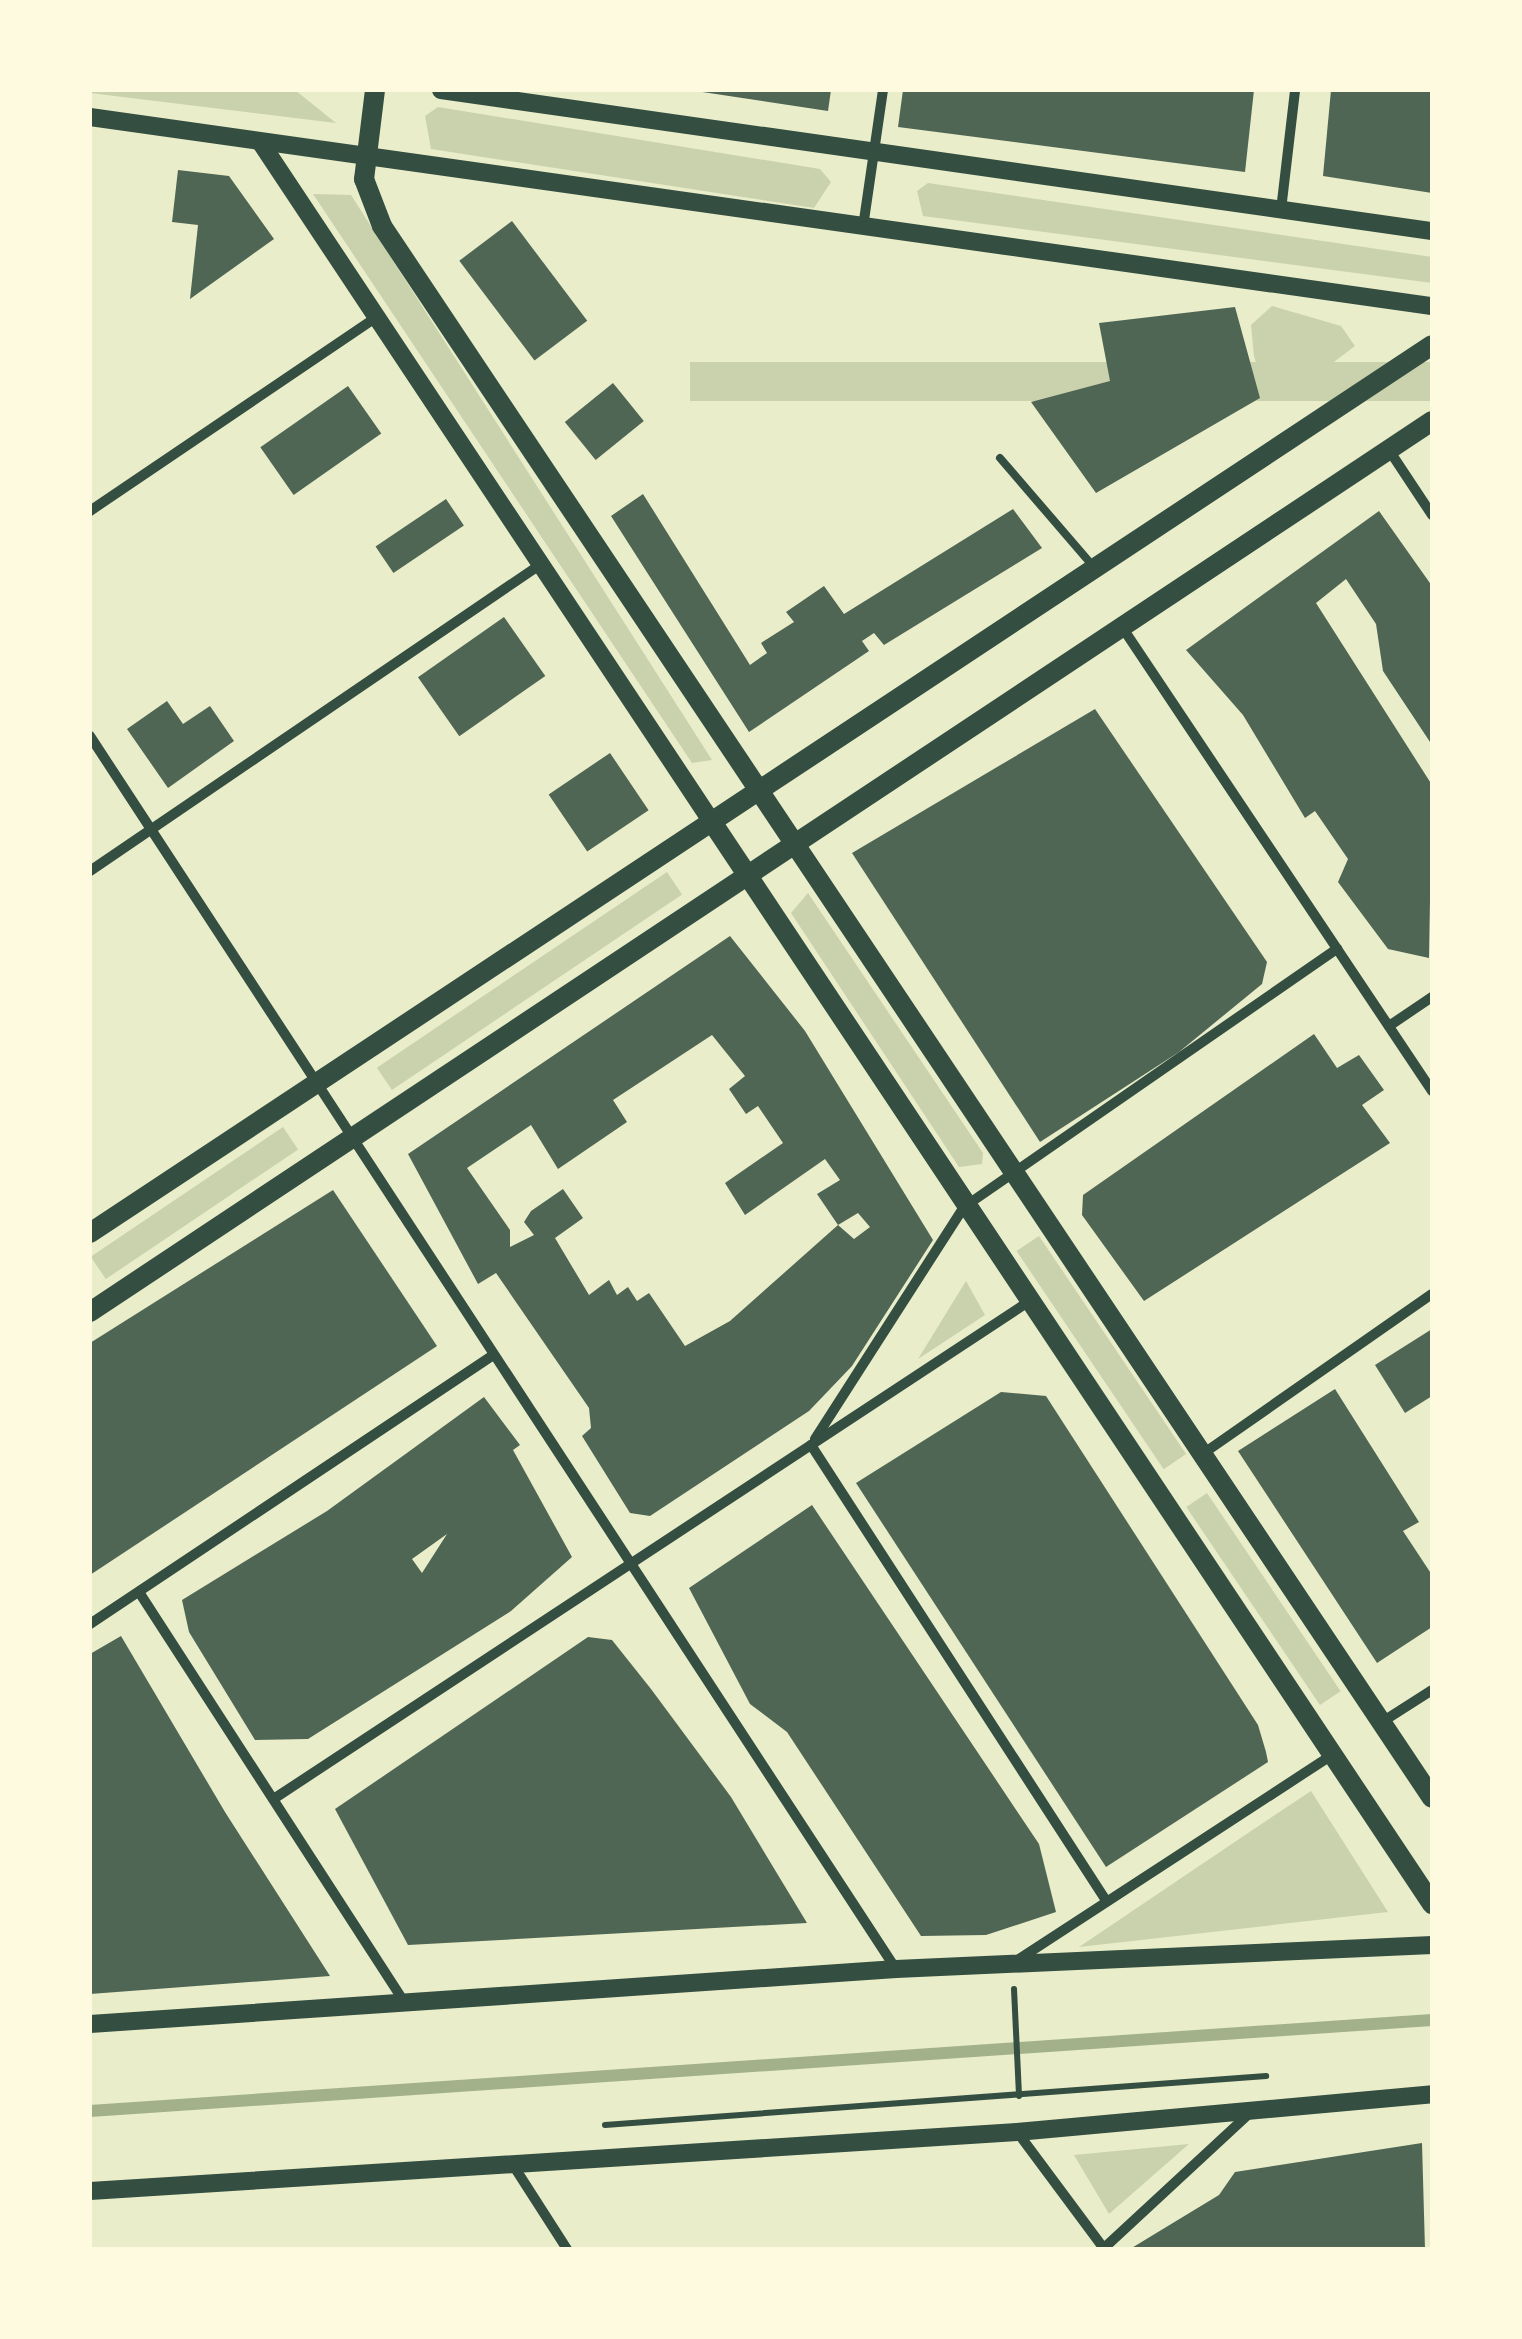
<!DOCTYPE html>
<html>
<head>
<meta charset="utf-8">
<style>
	body { margin:0 }
	#map { position:relative; width:1522px; height:2339px; overflow:hidden; background:#e9edc9; font-family:Raleway,sans-serif }
	div>[style] { position:absolute }
	.green>* { inset:0; background:#cad2ad; transform-origin:0 0 }
	.stream>* { height:12px; margin:-6px; padding:0 6px; transform-origin:6px; border-radius:6px; background:#a3b18a }
	.building>* { inset:0; background:#4f6655; transform-origin:0 0 }
	.path>* { height:6px; margin:-3px; padding:0 3px; transform-origin:3px; border-radius:3px; background:#344e41 }
	.service>* { height:8px; margin:-4px; padding:0 4px; transform-origin:4px; border-radius:4px; background:#344e41 }
	.minor>* { height:10px; margin:-5px; padding:0 5px; transform-origin:5px; border-radius:5px; background:#344e41 }
	.tertiary>* { height:18px; margin:-9px; padding:0 9px; transform-origin:9px; border-radius:9px; background:#344e41 }
	.secondary>* { height:20px; margin:-10px; padding:0 10px; transform-origin:10px; border-radius:10px; background:#344e41 }
	span { translate:-50% -50%; white-space:nowrap; text-align:center; line-height:1.15; -webkit-text-stroke:8px #fefae0; paint-order:stroke }
	.frame { position:absolute; inset:0; border:92px solid #fefae0; pointer-events:none }
</style>
</head>
<body>
<div id="map">
	<div class="green">
		<div style="clip-path:polygon(295px 90px,336px 123px,90px 93px,90px 90px)"></div>
		<div style="clip-path:polygon(438px 107px,820px 169px,831px 182px,814px 208px,431px 149px,425px 116px)"></div>
		<div style="clip-path:polygon(928px 183px,1432px 257px,1432px 283px,923px 216px,917px 191px)"></div>
		<div style="clip-path:polygon(313px 194px,351px 195px,712px 760px,692px 763px)"></div>
		<div style="clip-path:polygon(1272px 306px,1341px 326px,1355px 346px,1284px 400px,1266px 395px,1254px 356px,1251px 325px)"></div>
		<div style="left:1432px;top:362px;width:39px;height:742px;rotate:90deg"></div>
		<div style="left:667px;top:872px;width:27px;height:350px;rotate:56deg"></div>
		<div style="clip-path:polygon(808px 893px,983px 1153px,982px 1164px,959px 1167px,791px 913px)"></div>
		<div style="left:283px;top:1127px;width:27px;height:232px;rotate:56deg"></div>
		<div style="left:1039px;top:1236px;width:263px;height:27px;rotate:56deg"></div>
		<div style="clip-path:polygon(966px 1281px,985px 1315px,918px 1359px)"></div>
		<div style="left:1207px;top:1493px;width:239px;height:25px;rotate:56deg"></div>
		<div style="clip-path:polygon(1311px 1791px,1388px 1912px,1079px 1947px,1251px 1831px)"></div>
		<div style="clip-path:polygon(1189px 2144px,1109px 2214px,1074px 2155px)"></div>
	</div>
	<div class="stream">
		<div style="left:90px;top:2111px;width:1345px;rotate:-3.88deg"></div>
	</div>
	<div class="building">
		<div style="clip-path:polygon(689px 90px,831px 90px,828px 111px)"></div>
		<div style="clip-path:polygon(903px 90px,1254px 90px,1245px 172px,898px 127px)"></div>
		<div style="clip-path:polygon(1331px 90px,1432px 90px,1432px 193px,1323px 176px)"></div>
		<div style="clip-path:polygon(178px 170px,229px 176px,274px 239px,190px 299px,198px 225px,172px 222px)"></div>
		<div style="left:512px;top:221px;width:125px;height:66px;rotate:53deg"></div>
		<div style="clip-path:polygon(1235px 307px,1260px 398px,1096px 493px,1031px 402px,1110px 381px,1099px 323px)"></div>
		<div style="left:613px;top:383px;width:49px;height:62px;rotate:51deg"></div>
		<div style="left:348px;top:386px;width:58px;height:107px;rotate:55deg"></div>
		<div style="clip-path:polygon(643px 494px,750px 665px,767px 653px,761px 643px,794px 622px,786px 612px,824px 586px,844px 614px,1013px 509px,1042px 548px,884px 645px,874px 633px,862px 641px,869px 651px,749px 732px,611px 516px)"></div>
		<div style="left:446px;top:499px;width:32px;height:85px;rotate:56deg"></div>
		<div style="clip-path:polygon(1379px 511px,1432px 586px,1432px 745px,1383px 671px,1376px 624px,1346px 579px,1316px 603px,1432px 785px,1429px 958px,1388px 949px,1338px 882px,1348px 859px,1315px 811px,1305px 818px,1243px 715px,1186px 650px)"></div>
		<div style="left:504px;top:617px;width:72px;height:105px;rotate:55deg"></div>
		<div style="clip-path:polygon(167px 701px,183px 724px,210px 706px,234px 741px,168px 788px,127px 729px)"></div>
		<div style="clip-path:polygon(1095px 709px,1267px 962px,1262px 984px,1179px 1052px,1040px 1142px,852px 853px)"></div>
		<div style="left:610px;top:753px;width:69px;height:74px;rotate:56deg"></div>
		<div style="clip-path:polygon(evenodd,730px 936px,805px 1031px,933px 1240px,852px 1366px,809px 1411px,650px 1516px,630px 1513px,582px 1436px,591px 1428px,589px 1408px,496px 1273px,478px 1284px,408px 1154px,730px 936px,712px 1035px,745px 1076px,729px 1089px,746px 1114px,758px 1106px,783px 1143px,725px 1183px,745px 1215px,825px 1159px,840px 1180px,817px 1194px,838px 1225px,858px 1213px,870px 1227px,854px 1239px,838px 1225px,730px 1321px,685px 1346px,649px 1293px,637px 1301px,628px 1287px,617px 1295px,609px 1280px,589px 1295px,555px 1238px,583px 1218px,563px 1189px,531px 1211px,524px 1222px,534px 1235px,510px 1247px,510px 1230px,467px 1168px,531px 1125px,558px 1169px,627px 1122px,613px 1100px,712px 1035px)"></div>
		<div style="clip-path:polygon(1314px 1034px,1337px 1068px,1359px 1055px,1384px 1090px,1362px 1105px,1390px 1143px,1144px 1301px,1082px 1215px,1083px 1195px)"></div>
		<div style="clip-path:polygon(333px 1190px,437px 1346px,90px 1575px,90px 1343px)"></div>
		<div style="clip-path:polygon(1432px 1329px,1432px 1396px,1405px 1413px,1375px 1365px)"></div>
		<div style="clip-path:polygon(1335px 1389px,1419px 1522px,1403px 1531px,1432px 1575px,1432px 1627px,1377px 1663px,1238px 1451px)"></div>
		<div style="clip-path:polygon(1001px 1392px,1046px 1396px,1258px 1725px,1266px 1752px,1268px 1762px,1106px 1867px,856px 1483px)"></div>
		<div style="clip-path:polygon(evenodd,484px 1397px,520px 1445px,513px 1450px,572px 1557px,511px 1611px,308px 1739px,255px 1740px,189px 1632px,182px 1600px,327px 1511px,484px 1397px,447px 1534px,422px 1573px,412px 1559px,447px 1534px)"></div>
		<div style="clip-path:polygon(812px 1505px,1039px 1844px,1056px 1912px,986px 1935px,921px 1936px,787px 1732px,750px 1704px,689px 1588px)"></div>
		<div style="clip-path:polygon(121px 1636px,225px 1812px,330px 1976px,90px 1994px,90px 1654px)"></div>
		<div style="clip-path:polygon(588px 1637px,612px 1640px,651px 1689px,731px 1797px,807px 1923px,408px 1945px,335px 1809px)"></div>
		<div style="clip-path:polygon(1422px 2143px,1425px 2249px,1130px 2249px,1219px 2195px,1235px 2172px)"></div>
	</div>
	<div class="path">
		<div style="left:1014px;top:1989px;width:107px;rotate:87.3deg"></div>
		<div style="left:605px;top:2125px;width:663px;rotate:-4.24deg"></div>
	</div>
	<div class="service">
		<div style="left:1000px;top:458px;width:141px;rotate:49.3deg"></div>
	</div>
	<div class="minor">
		<div style="left:1281px;top:210px;width:121px;rotate:-83.3deg"></div>
		<div style="left:863px;top:227px;width:138px;rotate:-81.7deg"></div>
		<div style="left:1389px;top:450px;width:78px;rotate:56.5deg"></div>
		<div style="left:90px;top:511px;width:346px;rotate:-34.1deg"></div>
		<div style="left:1122px;top:627px;width:558px;rotate:56.25deg"></div>
		<div style="left:90px;top:736px;width:1473px;rotate:56.83deg"></div>
		<div style="left:90px;top:871px;width:546px;rotate:-34.24deg"></div>
		<div style="left:1389px;top:1026px;width:52px;rotate:-34deg"></div>
		<div style="left:815px;top:1439px;width:276px;rotate:-57.3deg"></div>
		<div style="left:964px;top:1207px;width:454px;rotate:-34.7deg"></div>
		<div style="left:811px;top:1445px;width:544px;rotate:57.07deg"></div>
		<div style="left:1204px;top:1453px;width:278px;rotate:-34.9deg"></div>
		<div style="left:139px;top:1592px;width:487px;rotate:57.1deg"></div>
		<div style="left:90px;top:1624px;width:483px;rotate:-33.7deg"></div>
		<div style="left:1382px;top:1722px;width:59px;rotate:-32.6deg"></div>
		<div style="left:275px;top:1798px;width:902px;rotate:-33.37deg"></div>
		<div style="left:1016px;top:1961px;width:379px;rotate:-33.1deg"></div>
		<div style="left:1018px;top:2133px;width:144px;rotate:53.4deg"></div>
		<div style="left:513px;top:2165px;width:100px;rotate:57.3deg"></div>
		<div style="left:1103px;top:2249px;width:200px;rotate:-42.8deg"></div>
	</div>
	<div class="tertiary">
		<div style="left:441px;top:90px;width:1001px;rotate:8.1deg"></div>
		<div style="left:90px;top:117px;width:1355px;rotate:8.02deg"></div>
		<div style="left:261px;top:143px;width:815px;rotate:56.41deg"></div>
		<div style="left:90px;top:2024px;width:808px;rotate:-3.9deg"></div>
		<div style="left:896px;top:1969px;width:537px;rotate:-2.56deg"></div>
		<div style="left:90px;top:2191px;width:929px;rotate:-3.64deg"></div>
		<div style="left:1017px;top:2132px;width:417px;rotate:-5.2deg"></div>
	</div>
	<div class="secondary">
		<div style="left:375px;top:90px;width:90px;rotate:97deg"></div>
		<div style="left:364px;top:179px;width:50px;rotate:69deg"></div>
		<div style="left:382px;top:226px;width:1890px;rotate:56.26deg"></div>
		<div style="left:712px;top:822px;width:1300px;rotate:56.36deg"></div>
		<div style="left:90px;top:1233px;width:1609px;rotate:-33.49deg"></div>
		<div style="left:90px;top:1312px;width:1611px;rotate:-33.58deg"></div>
	</div>
	<div class="frame"></div>
</div>
</body>
</html>
